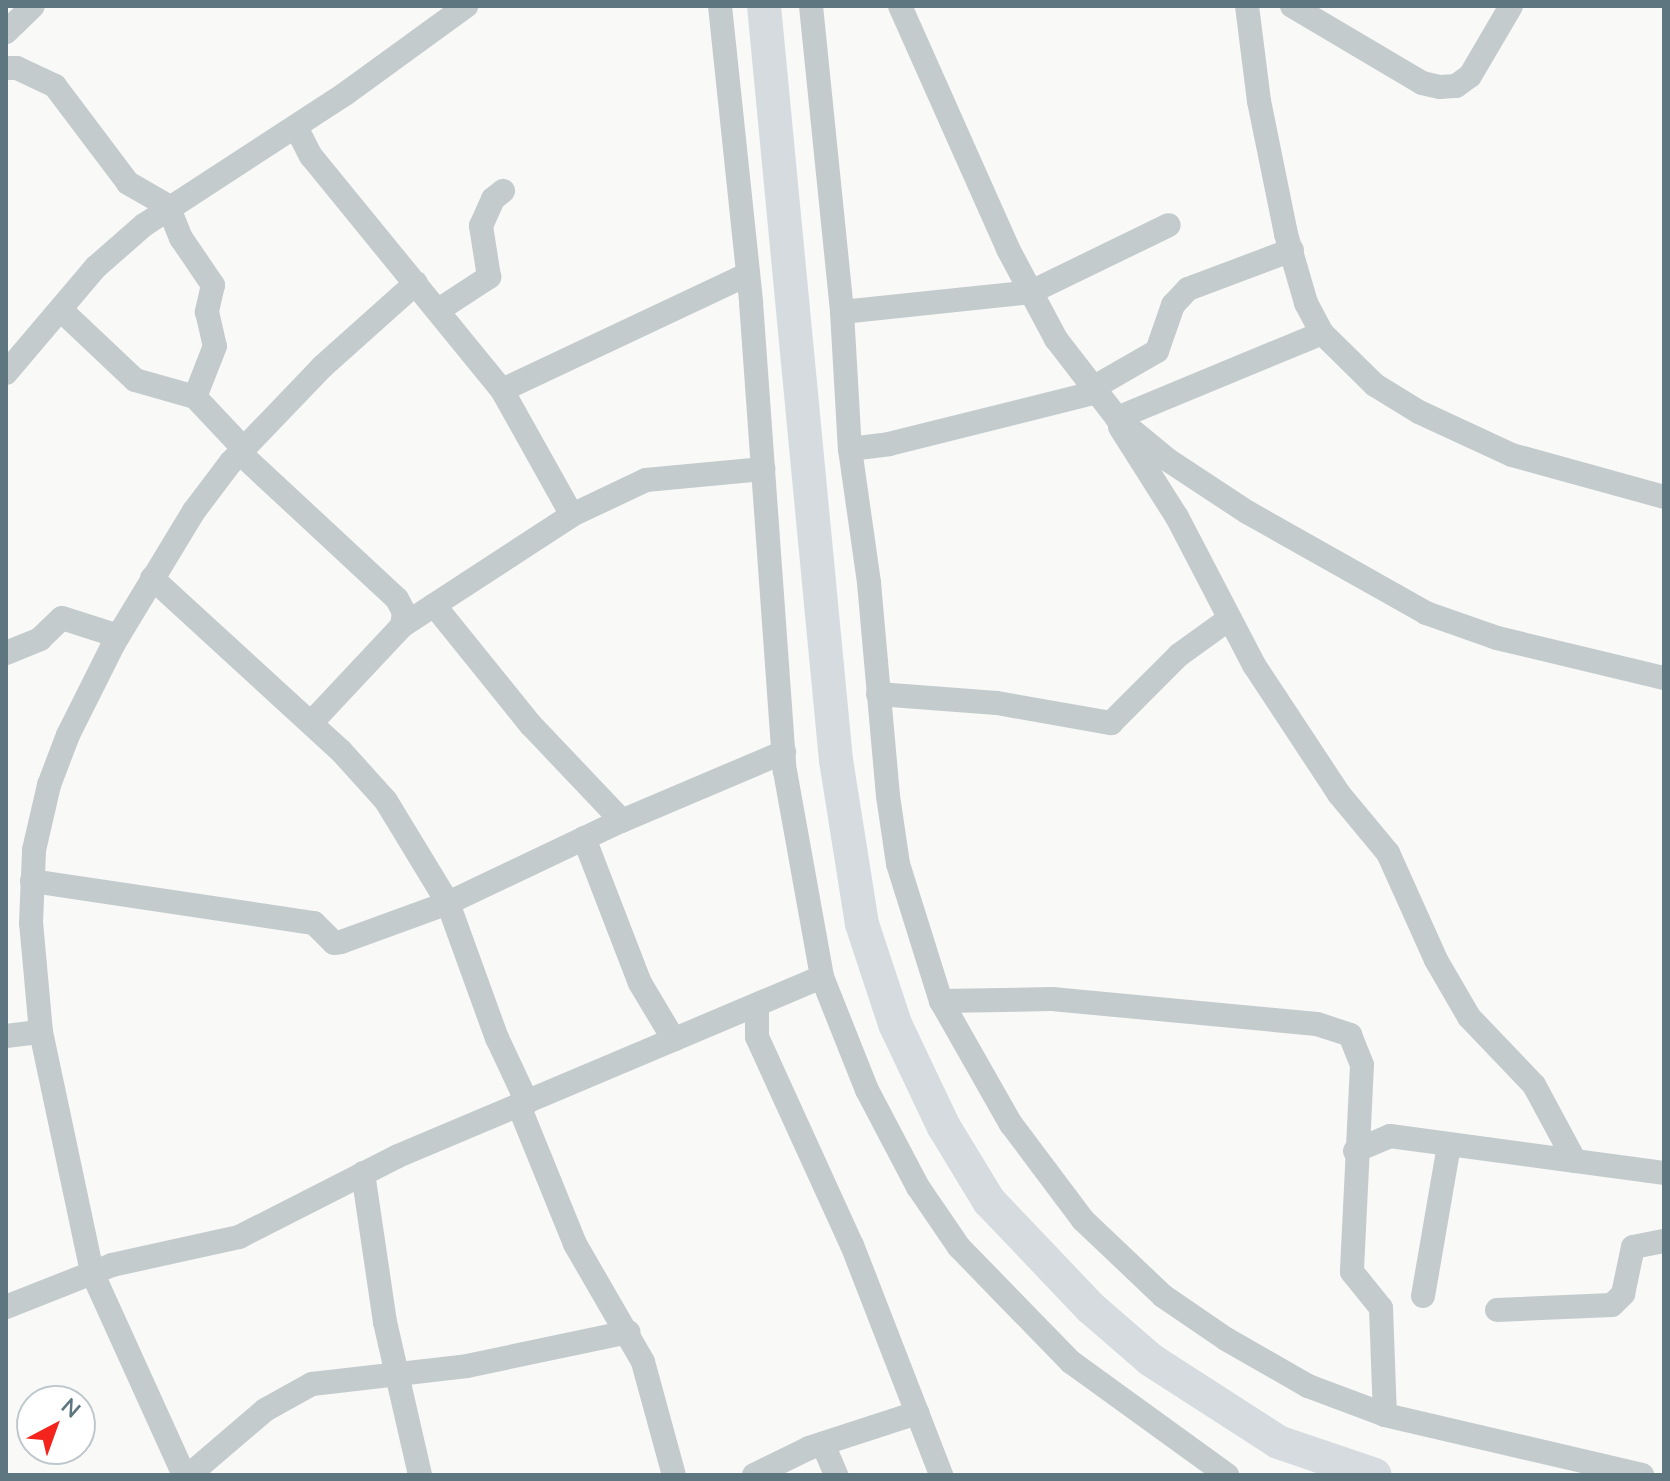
<!DOCTYPE html>
<html>
<head>
<meta charset="utf-8">
<style>
	body { margin:0 }
	#map { position:relative; width:1670px; height:1481px; overflow:hidden; background:#f9f9f7; font-family:"Nunito Sans",sans-serif }
	div>[style] { position:absolute }
	.minor>* { height:24px; margin:-12px; padding:0 12px; transform-origin:12px; border-radius:12px; background:#c4cbcd }
	.secondary>* { height:34px; margin:-17px; padding:0 17px; transform-origin:17px; border-radius:17px; background:#d5dbde }
	span { translate:-50% -50%; white-space:nowrap; text-align:center; line-height:1.15; -webkit-text-stroke:8px #fff; paint-order:stroke }
	.frame { position:absolute; inset:0; border:8px solid #5d767f; pointer-events:none }
	.north { position:absolute; left:16px; top:1385px; width:80px; height:80px; box-sizing:border-box; background:#fff; border:2px solid #bec8cc; border-radius:50%; rotate:41deg; font-size:22px; font-weight:700; line-height:32px; text-align:center; color:#5d767f }
	.north::after { content:''; display:block; margin:auto; width:28px; height:36px; background:#f4231b; clip-path:polygon(50% 0,100% 100%,50% 72%,0 100%) }
</style>
</head>
<body>
<div id="map">
	<div class="minor">
		<div style="left:720px;top:6px;width:298px;rotate:84deg"></div>
		<div style="left:751px;top:302px;width:470px;rotate:85.9deg"></div>
		<div style="left:785px;top:771px;width:209px;rotate:79.8deg"></div>
		<div style="left:822px;top:977px;width:122px;rotate:68.3deg"></div>
		<div style="left:867px;top:1090px;width:110px;rotate:62.3deg"></div>
		<div style="left:918px;top:1187px;width:73px;rotate:55.7deg"></div>
		<div style="left:959px;top:1247px;width:161px;rotate:45.8deg"></div>
		<div style="left:1071px;top:1362px;width:193px;rotate:35.9deg"></div>
		<div style="left:811px;top:6px;width:308px;rotate:84.2deg"></div>
		<div style="left:842px;top:312px;width:137px;rotate:86.7deg"></div>
		<div style="left:850px;top:449px;width:135px;rotate:81.9deg"></div>
		<div style="left:869px;top:583px;width:214px;rotate:84.9deg"></div>
		<div style="left:888px;top:796px;width:69px;rotate:81.6deg"></div>
		<div style="left:898px;top:864px;width:144px;rotate:72.6deg"></div>
		<div style="left:941px;top:1001px;width:142px;rotate:60.4deg"></div>
		<div style="left:1011px;top:1124px;width:120px;rotate:53.1deg"></div>
		<div style="left:1083px;top:1220px;width:110px;rotate:43.5deg"></div>
		<div style="left:1163px;top:1296px;width:76px;rotate:34.3deg"></div>
		<div style="left:1226px;top:1339px;width:95px;rotate:29.8deg"></div>
		<div style="left:1308px;top:1386px;width:82px;rotate:20.6deg"></div>
		<div style="left:1385px;top:1415px;width:264px;rotate:13.1deg"></div>
		<div style="left:900px;top:6px;width:266px;rotate:66deg"></div>
		<div style="left:1008px;top:249px;width:102px;rotate:61.9deg"></div>
		<div style="left:1056px;top:339px;width:100px;rotate:52.3deg"></div>
		<div style="left:1117px;top:418px;width:66px;rotate:39.5deg"></div>
		<div style="left:1168px;top:460px;width:95px;rotate:33.4deg"></div>
		<div style="left:1247px;top:512px;width:206px;rotate:29.4deg"></div>
		<div style="left:1426px;top:613px;width:75px;rotate:19.4deg"></div>
		<div style="left:1497px;top:638px;width:172px;rotate:13.5deg"></div>
		<div style="left:1247px;top:6px;width:96px;rotate:82.8deg"></div>
		<div style="left:1259px;top:101px;width:136px;rotate:78.5deg"></div>
		<div style="left:1286px;top:234px;width:72px;rotate:73.8deg"></div>
		<div style="left:1306px;top:303px;width:34px;rotate:62deg"></div>
		<div style="left:1322px;top:333px;width:74px;rotate:44.5deg"></div>
		<div style="left:1375px;top:385px;width:52px;rotate:31.5deg"></div>
		<div style="left:1419px;top:412px;width:102px;rotate:24.8deg"></div>
		<div style="left:1512px;top:455px;width:158px;rotate:15.4deg"></div>
		<div style="left:1292px;top:6px;width:151px;rotate:30.6deg"></div>
		<div style="left:1422px;top:83px;width:18px;rotate:13deg"></div>
		<div style="left:1440px;top:87px;width:16px;rotate:-4deg"></div>
		<div style="left:1456px;top:86px;width:17px;rotate:-36deg"></div>
		<div style="left:1470px;top:76px;width:81px;rotate:-59.6deg"></div>
		<div style="left:6px;top:32px;width:37px;rotate:-44deg"></div>
		<div style="left:6px;top:68px;width:11px"></div>
		<div style="left:17px;top:68px;width:42px;rotate:25.3deg"></div>
		<div style="left:55px;top:86px;width:121px;rotate:53deg"></div>
		<div style="left:128px;top:183px;width:46px;rotate:29.9deg"></div>
		<div style="left:168px;top:206px;width:35px;rotate:68deg"></div>
		<div style="left:181px;top:238px;width:57px;rotate:55.8deg"></div>
		<div style="left:213px;top:285px;width:28px;rotate:103deg"></div>
		<div style="left:207px;top:312px;width:35px;rotate:77deg"></div>
		<div style="left:215px;top:346px;width:55px;rotate:111.4deg"></div>
		<div style="left:195px;top:397px;width:71px;rotate:46.7deg"></div>
		<div style="left:296px;top:127px;width:33px;rotate:63deg"></div>
		<div style="left:311px;top:156px;width:302px;rotate:50.8deg"></div>
		<div style="left:502px;top:390px;width:143px;rotate:60.8deg"></div>
		<div style="left:440px;top:309px;width:59px;rotate:-33.1deg"></div>
		<div style="left:489px;top:277px;width:52px;rotate:-98.9deg"></div>
		<div style="left:481px;top:226px;width:30px;rotate:-66deg"></div>
		<div style="left:493px;top:199px;width:13px;rotate:-39deg"></div>
		<div style="left:61px;top:310px;width:102px;rotate:43.4deg"></div>
		<div style="left:135px;top:380px;width:62px;rotate:15.8deg"></div>
		<div style="left:842px;top:312px;width:190px;rotate:-6deg"></div>
		<div style="left:1031px;top:292px;width:153px;rotate:-25.9deg"></div>
		<div style="left:6px;top:373px;width:139px;rotate:-49.7deg"></div>
		<div style="left:96px;top:267px;width:64px;rotate:-41.2deg"></div>
		<div style="left:144px;top:225px;width:240px;rotate:-33.1deg"></div>
		<div style="left:345px;top:94px;width:150px;rotate:-36deg"></div>
		<div style="left:1091px;top:389px;width:76px;rotate:-29.9deg"></div>
		<div style="left:1157px;top:351px;width:49px;rotate:-70.8deg"></div>
		<div style="left:1173px;top:305px;width:22px;rotate:-47deg"></div>
		<div style="left:1188px;top:289px;width:111px;rotate:-20.6deg"></div>
		<div style="left:502px;top:390px;width:272px;rotate:-25.2deg"></div>
		<div style="left:1117px;top:418px;width:222px;rotate:-22.5deg"></div>
		<div style="left:1120px;top:427px;width:107px;rotate:57.7deg"></div>
		<div style="left:1177px;top:517px;width:167px;rotate:62.5deg"></div>
		<div style="left:1254px;top:665px;width:154px;rotate:56.6deg"></div>
		<div style="left:1339px;top:794px;width:77px;rotate:50.3deg"></div>
		<div style="left:1388px;top:853px;width:117px;rotate:65.8deg"></div>
		<div style="left:1436px;top:960px;width:66px;rotate:59.9deg"></div>
		<div style="left:1469px;top:1017px;width:94px;rotate:46.3deg"></div>
		<div style="left:1534px;top:1085px;width:86px;rotate:61.7deg"></div>
		<div style="left:850px;top:449px;width:39px;rotate:-7deg"></div>
		<div style="left:889px;top:444px;width:211px;rotate:-14deg"></div>
		<div style="left:240px;top:453px;width:214px;rotate:42.9deg"></div>
		<div style="left:397px;top:599px;width:15px;rotate:62deg"></div>
		<div style="left:404px;top:612px;width:14px;rotate:98deg"></div>
		<div style="left:402px;top:626px;width:133px;rotate:133.2deg"></div>
		<div style="left:152px;top:578px;width:256px;rotate:42.5deg"></div>
		<div style="left:341px;top:751px;width:67px;rotate:48deg"></div>
		<div style="left:386px;top:801px;width:119px;rotate:58.7deg"></div>
		<div style="left:448px;top:903px;width:144px;rotate:70.1deg"></div>
		<div style="left:497px;top:1038px;width:71px;rotate:64.9deg"></div>
		<div style="left:434px;top:605px;width:154px;rotate:51.1deg"></div>
		<div style="left:531px;top:725px;width:132px;rotate:46.5deg"></div>
		<div style="left:402px;top:626px;width:203px;rotate:-33.1deg"></div>
		<div style="left:572px;top:515px;width:82px;rotate:-25.3deg"></div>
		<div style="left:646px;top:480px;width:118px;rotate:-5.4deg"></div>
		<div style="left:6px;top:653px;width:37px;rotate:-22deg"></div>
		<div style="left:40px;top:639px;width:30px;rotate:-44deg"></div>
		<div style="left:62px;top:618px;width:59px;rotate:17.8deg"></div>
		<div style="left:878px;top:694px;width:119px;rotate:4.3deg"></div>
		<div style="left:997px;top:703px;width:116px;rotate:10deg"></div>
		<div style="left:1111px;top:723px;width:96px;rotate:-45deg"></div>
		<div style="left:1179px;top:655px;width:62px;rotate:-35.8deg"></div>
		<div style="left:584px;top:838px;width:155px;rotate:68.9deg"></div>
		<div style="left:640px;top:983px;width:66px;rotate:59.2deg"></div>
		<div style="left:32px;top:881px;width:285px;rotate:8.5deg"></div>
		<div style="left:314px;top:923px;width:28px;rotate:45deg"></div>
		<div style="left:334px;top:943px;width:7px;rotate:-8deg"></div>
		<div style="left:341px;top:942px;width:114px;rotate:-20deg"></div>
		<div style="left:448px;top:903px;width:182px;rotate:-25.4deg"></div>
		<div style="left:612px;top:825px;width:187px;rotate:-23deg"></div>
		<div style="left:941px;top:1001px;width:111px;rotate:-1deg"></div>
		<div style="left:1052px;top:999px;width:266px;rotate:5.4deg"></div>
		<div style="left:1317px;top:1024px;width:35px;rotate:18deg"></div>
		<div style="left:1350px;top:1035px;width:32px;rotate:68deg"></div>
		<div style="left:1362px;top:1065px;width:207px;rotate:92.8deg"></div>
		<div style="left:1352px;top:1272px;width:46px;rotate:51.1deg"></div>
		<div style="left:1381px;top:1308px;width:107px;rotate:87.9deg"></div>
		<div style="left:757px;top:1005px;width:32px;rotate:90deg"></div>
		<div style="left:757px;top:1037px;width:229px;rotate:65.5deg"></div>
		<div style="left:852px;top:1245px;width:247px;rotate:68.8deg"></div>
		<div style="left:6px;top:1036px;width:35px;rotate:-7deg"></div>
		<div style="left:519px;top:1106px;width:149px;rotate:67.9deg"></div>
		<div style="left:575px;top:1244px;width:136px;rotate:60deg"></div>
		<div style="left:643px;top:1362px;width:117px;rotate:74.7deg"></div>
		<div style="left:1355px;top:1151px;width:38px;rotate:-23deg"></div>
		<div style="left:1390px;top:1136px;width:276px;rotate:7.7deg"></div>
		<div style="left:363px;top:1173px;width:151px;rotate:81.6deg"></div>
		<div style="left:385px;top:1322px;width:157px;rotate:77.1deg"></div>
		<div style="left:1423px;top:1296px;width:153px;rotate:-80.2deg"></div>
		<div style="left:6px;top:1307px;width:114px;rotate:-21.6deg"></div>
		<div style="left:112px;top:1265px;width:130px;rotate:-12.4deg"></div>
		<div style="left:239px;top:1237px;width:178px;rotate:-27deg"></div>
		<div style="left:398px;top:1156px;width:460px;rotate:-22.9deg"></div>
		<div style="left:1497px;top:1310px;width:115px;rotate:-2.5deg"></div>
		<div style="left:1612px;top:1305px;width:16px;rotate:-45deg"></div>
		<div style="left:1623px;top:1294px;width:48px;rotate:-78deg"></div>
		<div style="left:1633px;top:1247px;width:32px;rotate:-11deg"></div>
		<div style="left:823px;top:1444px;width:34px;rotate:67deg"></div>
		<div style="left:184px;top:1475px;width:223px;rotate:-114.4deg"></div>
		<div style="left:92px;top:1272px;width:245px;rotate:-102deg"></div>
		<div style="left:41px;top:1032px;width:109px;rotate:-95.2deg"></div>
		<div style="left:31px;top:923px;width:73px;rotate:-87.6deg"></div>
		<div style="left:34px;top:850px;width:67px;rotate:-77deg"></div>
		<div style="left:49px;top:785px;width:53px;rotate:-69.2deg"></div>
		<div style="left:68px;top:735px;width:103px;rotate:-63.4deg"></div>
		<div style="left:114px;top:643px;width:154px;rotate:-58.8deg"></div>
		<div style="left:194px;top:511px;width:61px;rotate:-52.9deg"></div>
		<div style="left:231px;top:462px;width:132px;rotate:-46.2deg"></div>
		<div style="left:322px;top:367px;width:126px;rotate:-41.8deg"></div>
		<div style="left:189px;top:1475px;width:100px;rotate:-40.5deg"></div>
		<div style="left:265px;top:1410px;width:54px;rotate:-29deg"></div>
		<div style="left:312px;top:1384px;width:156px;rotate:-6.6deg"></div>
		<div style="left:467px;top:1366px;width:165px;rotate:-11.9deg"></div>
		<div style="left:754px;top:1475px;width:61px;rotate:-26.1deg"></div>
		<div style="left:809px;top:1448px;width:114px;rotate:-18deg"></div>
	</div>
	<div class="secondary">
		<div style="left:764px;top:6px;width:757px;rotate:84.55deg"></div>
		<div style="left:836px;top:760px;width:166px;rotate:81deg"></div>
		<div style="left:862px;top:924px;width:105px;rotate:71.7deg"></div>
		<div style="left:895px;top:1024px;width:114px;rotate:64.6deg"></div>
		<div style="left:944px;top:1127px;width:87px;rotate:58.7deg"></div>
		<div style="left:989px;top:1201px;width:148px;rotate:46.4deg"></div>
		<div style="left:1091px;top:1308px;width:79px;rotate:40.9deg"></div>
		<div style="left:1151px;top:1360px;width:151px;rotate:32.8deg"></div>
		<div style="left:1278px;top:1442px;width:102px;rotate:18.8deg"></div>
	</div>
	<div class="frame"></div>
	<div class="north">N</div>
</div>
</body>
</html>
